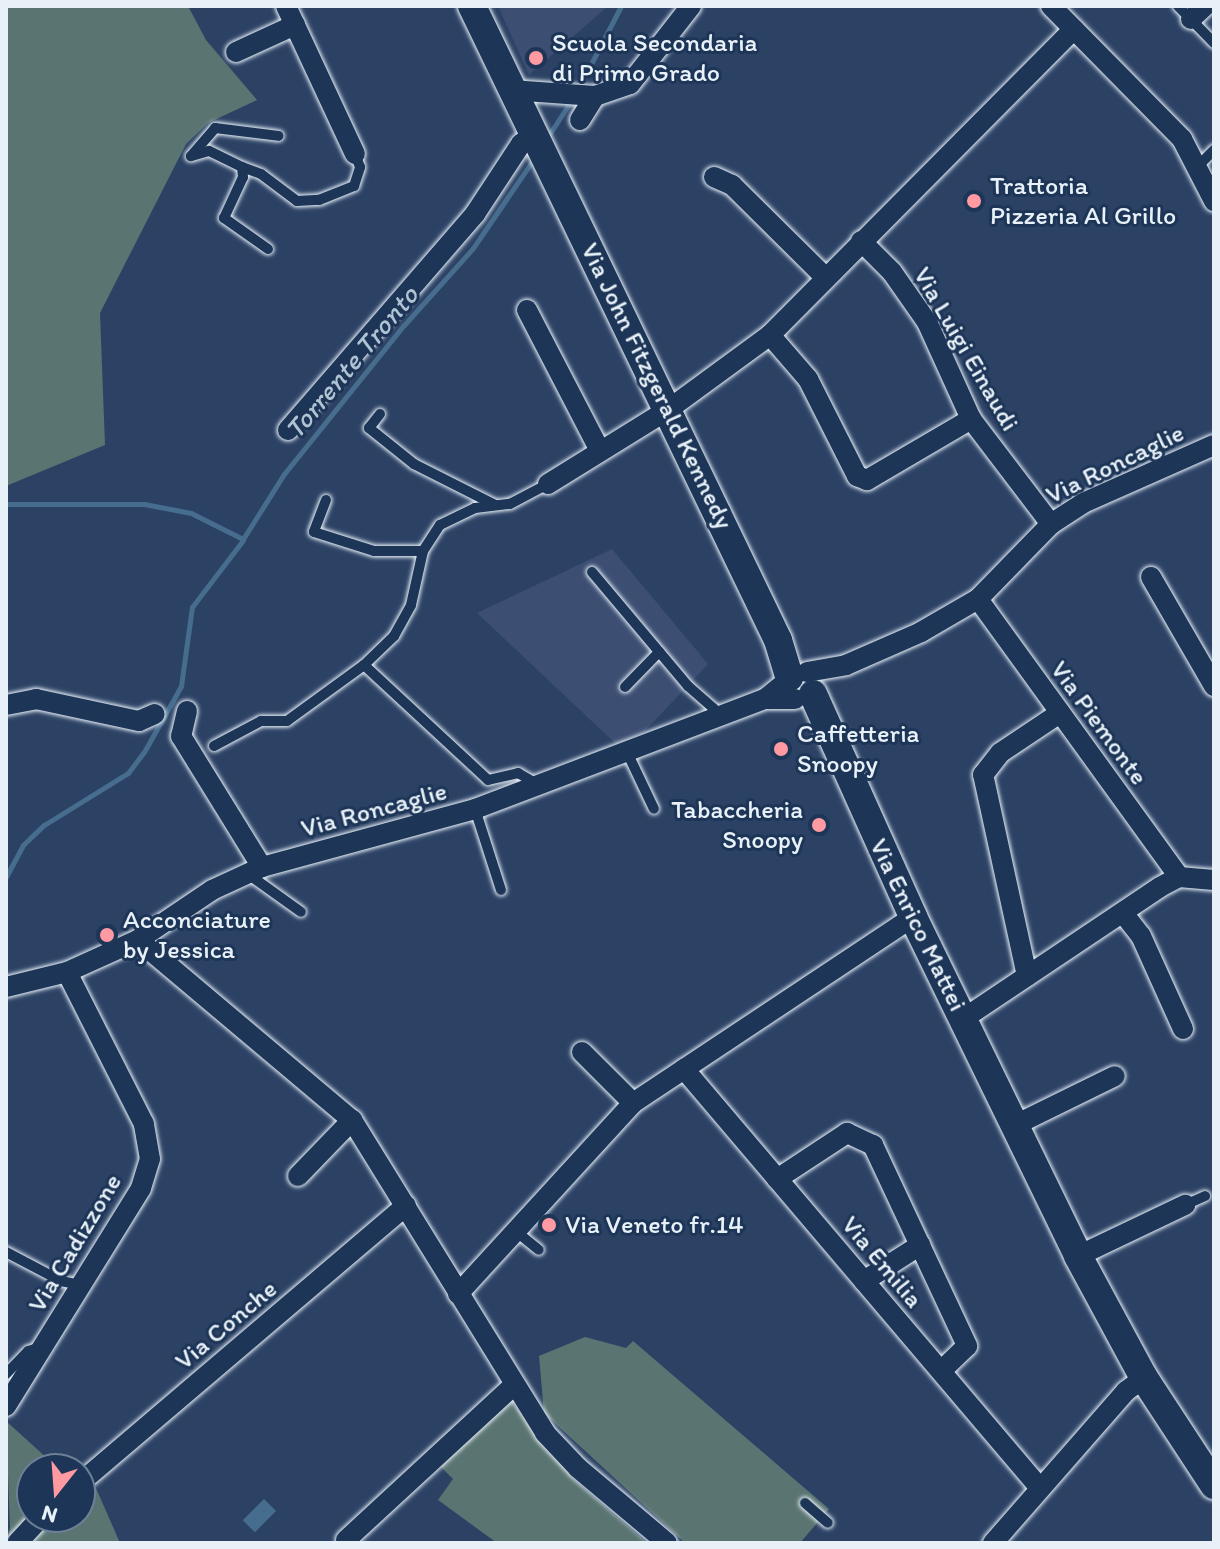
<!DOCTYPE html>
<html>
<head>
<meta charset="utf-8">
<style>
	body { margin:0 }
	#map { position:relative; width:1220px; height:1549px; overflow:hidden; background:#2c4265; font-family:Itim,sans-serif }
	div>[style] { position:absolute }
	.built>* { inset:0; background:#3c4f73 }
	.green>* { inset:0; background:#5a7471 }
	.water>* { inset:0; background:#466d8e; transform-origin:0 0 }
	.stream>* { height:5px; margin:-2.5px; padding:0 2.5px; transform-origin:2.5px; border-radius:2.5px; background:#466d8e }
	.roads { filter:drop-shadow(0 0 2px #e8f1f8) drop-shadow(0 0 2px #e8f1f8) }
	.lane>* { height:10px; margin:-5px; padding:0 5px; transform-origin:5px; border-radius:5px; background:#1d3557 }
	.street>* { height:20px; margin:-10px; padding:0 10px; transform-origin:10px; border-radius:10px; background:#1d3557 }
	.secondary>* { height:28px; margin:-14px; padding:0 14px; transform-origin:14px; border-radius:14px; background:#1d3557 }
	.dots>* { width:22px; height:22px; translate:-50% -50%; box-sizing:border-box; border:4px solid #1d3557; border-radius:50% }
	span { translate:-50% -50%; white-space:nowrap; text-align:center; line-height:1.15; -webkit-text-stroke:6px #1d3557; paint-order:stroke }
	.poi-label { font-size:26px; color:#e8f1f8 }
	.left { translate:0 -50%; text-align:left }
	.right { translate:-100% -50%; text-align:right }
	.street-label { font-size:26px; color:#e8f1f8 }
	.water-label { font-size:28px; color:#afc3d3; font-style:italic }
	.frame { position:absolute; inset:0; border:8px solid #e8f1f8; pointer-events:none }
	.north { position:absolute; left:16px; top:1453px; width:80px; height:80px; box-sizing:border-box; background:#1d3557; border:2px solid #6e8097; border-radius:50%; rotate:197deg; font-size:22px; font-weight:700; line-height:32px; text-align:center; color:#e8f1f8 }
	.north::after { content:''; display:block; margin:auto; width:28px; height:36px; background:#ff9aa2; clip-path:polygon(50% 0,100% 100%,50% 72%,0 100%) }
</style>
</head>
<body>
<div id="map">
	<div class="built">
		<div style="clip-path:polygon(498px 6px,608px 6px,529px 75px)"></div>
		<div style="clip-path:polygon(612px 549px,708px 664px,644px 732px,616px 744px,477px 613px)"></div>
	</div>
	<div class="green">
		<div style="clip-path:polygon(6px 6px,188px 6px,206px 40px,257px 100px,208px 123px,186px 144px,100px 313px,105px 445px,6px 486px)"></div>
		<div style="clip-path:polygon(585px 1337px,626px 1348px,633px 1341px,829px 1509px,800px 1543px,685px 1543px,544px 1413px,539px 1356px)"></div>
		<div style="clip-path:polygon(508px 1397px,573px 1479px,647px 1543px,497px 1543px,438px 1500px,453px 1479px,435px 1461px)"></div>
		<div style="clip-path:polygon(6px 1421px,59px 1469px,32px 1469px,32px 1517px,12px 1543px,6px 1543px,10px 1529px)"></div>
		<div style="clip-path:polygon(92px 1479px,120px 1543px,23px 1543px,48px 1517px,80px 1517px,80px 1490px)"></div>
	</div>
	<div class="water">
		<div style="left:264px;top:1499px;width:17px;height:30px;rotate:45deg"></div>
	</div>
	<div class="stream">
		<div style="left:577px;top:91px;width:96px;rotate:-62.6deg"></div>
		<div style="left:547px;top:138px;width:46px;rotate:-57.3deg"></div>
		<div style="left:6px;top:504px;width:138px"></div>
		<div style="left:144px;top:504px;width:48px;rotate:10.8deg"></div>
		<div style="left:191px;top:513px;width:58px;rotate:26.6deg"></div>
		<div style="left:243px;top:539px;width:77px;rotate:-57.8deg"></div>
		<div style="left:284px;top:474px;width:191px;rotate:-51.2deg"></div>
		<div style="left:404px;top:325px;width:103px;rotate:-48.1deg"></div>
		<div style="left:473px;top:248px;width:110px;rotate:-55.7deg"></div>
		<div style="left:6px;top:877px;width:36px;rotate:-62deg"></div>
		<div style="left:23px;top:845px;width:29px;rotate:-44deg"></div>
		<div style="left:44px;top:825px;width:99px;rotate:-31.8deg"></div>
		<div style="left:128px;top:773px;width:26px;rotate:-53deg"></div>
		<div style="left:144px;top:752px;width:76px;rotate:-60.7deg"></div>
		<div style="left:181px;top:686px;width:80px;rotate:-82.1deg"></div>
		<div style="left:192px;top:607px;width:84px;rotate:-52.7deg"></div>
	</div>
	<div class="roads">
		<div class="lane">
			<div style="left:1178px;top:6px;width:52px;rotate:45.8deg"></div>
			<div style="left:1200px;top:164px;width:20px;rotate:-45deg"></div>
			<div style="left:242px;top:167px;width:20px;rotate:20deg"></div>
			<div style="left:261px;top:174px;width:45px;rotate:36.9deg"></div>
			<div style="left:297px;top:201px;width:22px;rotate:-3deg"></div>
			<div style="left:319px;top:200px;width:38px;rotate:-22deg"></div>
			<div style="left:354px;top:186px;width:20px;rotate:-72deg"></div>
			<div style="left:360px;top:167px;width:14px;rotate:-111deg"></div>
			<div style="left:268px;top:249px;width:54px;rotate:-144.8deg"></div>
			<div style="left:224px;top:218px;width:45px;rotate:-65.1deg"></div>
			<div style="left:243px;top:177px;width:10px;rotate:-96deg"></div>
			<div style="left:242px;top:167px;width:37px;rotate:-154deg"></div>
			<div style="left:209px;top:151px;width:19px;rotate:164deg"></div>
			<div style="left:191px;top:156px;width:37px;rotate:-49deg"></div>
			<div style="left:215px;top:128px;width:64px;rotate:7.1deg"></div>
			<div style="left:380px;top:414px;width:18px;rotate:128deg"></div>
			<div style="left:369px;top:428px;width:58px;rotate:38.7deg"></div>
			<div style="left:414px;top:464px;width:91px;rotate:26.8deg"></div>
			<div style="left:326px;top:500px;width:34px;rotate:111deg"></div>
			<div style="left:314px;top:532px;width:63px;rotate:17.6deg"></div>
			<div style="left:374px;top:551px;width:49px"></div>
			<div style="left:592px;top:572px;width:149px;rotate:49.9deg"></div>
			<div style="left:688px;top:686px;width:43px;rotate:41.2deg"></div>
			<div style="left:364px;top:665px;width:42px;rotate:-44deg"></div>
			<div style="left:394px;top:636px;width:35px;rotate:-61deg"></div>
			<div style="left:411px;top:605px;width:55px;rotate:-77.5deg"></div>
			<div style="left:423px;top:551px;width:31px;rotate:-57deg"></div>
			<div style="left:440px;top:525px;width:39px;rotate:-26deg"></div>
			<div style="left:475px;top:508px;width:35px;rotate:-7deg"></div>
			<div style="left:510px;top:504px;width:43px;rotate:-27.8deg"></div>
			<div style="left:625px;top:687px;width:49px;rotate:-45.8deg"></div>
			<div style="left:214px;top:746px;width:53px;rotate:-28deg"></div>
			<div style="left:261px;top:721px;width:26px"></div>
			<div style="left:287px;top:721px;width:95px;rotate:-36deg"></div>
			<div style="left:364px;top:665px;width:169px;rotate:42.8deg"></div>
			<div style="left:488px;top:780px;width:31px;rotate:-13deg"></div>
			<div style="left:518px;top:773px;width:22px;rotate:30deg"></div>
			<div style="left:626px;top:750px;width:65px;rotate:64.6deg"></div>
			<div style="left:475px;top:809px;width:85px;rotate:72.2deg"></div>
			<div style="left:248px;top:874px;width:65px;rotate:35.6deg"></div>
			<div style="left:1185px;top:1205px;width:22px;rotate:-24deg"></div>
			<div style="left:513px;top:1229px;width:33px;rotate:39deg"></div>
			<div style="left:6px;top:1252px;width:62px;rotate:27.8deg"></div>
			<div style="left:61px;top:1281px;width:19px;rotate:12deg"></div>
			<div style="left:6px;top:1374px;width:32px;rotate:-46deg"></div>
			<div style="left:28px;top:1351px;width:14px;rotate:-17deg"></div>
			<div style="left:805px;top:1503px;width:30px;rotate:41deg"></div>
		</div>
		<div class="street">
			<div style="left:286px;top:6px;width:163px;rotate:65deg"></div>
			<div style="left:1051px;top:6px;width:187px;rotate:45.4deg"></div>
			<div style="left:1182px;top:139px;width:70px;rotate:62.7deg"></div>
			<div style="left:1191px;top:19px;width:19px;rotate:-43deg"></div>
			<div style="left:236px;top:52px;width:65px;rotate:-24.6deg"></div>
			<div style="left:511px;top:90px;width:84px;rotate:4.1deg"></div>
			<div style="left:595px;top:96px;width:37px;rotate:-19deg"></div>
			<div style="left:630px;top:84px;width:99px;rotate:-52deg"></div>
			<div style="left:580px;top:120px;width:28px;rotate:-58deg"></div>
			<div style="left:714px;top:177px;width:20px;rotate:24deg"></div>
			<div style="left:732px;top:185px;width:132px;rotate:44.7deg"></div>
			<div style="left:861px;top:241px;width:44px;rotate:45deg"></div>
			<div style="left:892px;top:272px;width:61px;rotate:55deg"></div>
			<div style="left:927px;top:322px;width:107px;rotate:65.6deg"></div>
			<div style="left:971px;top:419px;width:132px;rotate:52.7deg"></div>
			<div style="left:527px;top:310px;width:157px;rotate:62.6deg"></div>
			<div style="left:770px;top:335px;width:58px;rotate:49.2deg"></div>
			<div style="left:808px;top:379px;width:109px;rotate:63.2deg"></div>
			<div style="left:857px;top:476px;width:11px;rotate:22deg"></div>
			<div style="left:867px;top:480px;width:121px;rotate:-30.4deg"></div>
			<div style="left:288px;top:430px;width:286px;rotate:-49.1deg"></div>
			<div style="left:475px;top:214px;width:84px;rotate:-56.7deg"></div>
			<div style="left:521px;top:144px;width:16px;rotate:-38deg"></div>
			<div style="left:548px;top:484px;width:142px;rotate:-31.8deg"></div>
			<div style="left:669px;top:409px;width:125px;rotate:-36.2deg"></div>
			<div style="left:770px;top:335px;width:431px;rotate:-45.2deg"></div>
			<div style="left:1151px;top:577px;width:126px;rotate:60deg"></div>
			<div style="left:978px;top:599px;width:343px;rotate:54.1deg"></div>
			<div style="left:807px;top:672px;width:40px;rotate:-10deg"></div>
			<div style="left:846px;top:665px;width:82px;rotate:-23.7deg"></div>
			<div style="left:921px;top:632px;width:66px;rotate:-30.1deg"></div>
			<div style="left:978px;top:599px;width:105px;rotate:-45.8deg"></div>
			<div style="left:1051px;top:524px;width:38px;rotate:-33deg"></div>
			<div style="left:1083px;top:503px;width:143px;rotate:-23.9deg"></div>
			<div style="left:765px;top:699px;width:30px"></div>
			<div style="left:6px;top:705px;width:31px;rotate:-11deg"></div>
			<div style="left:36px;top:699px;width:105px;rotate:12.1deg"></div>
			<div style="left:139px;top:721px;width:17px;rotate:-24deg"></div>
			<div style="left:187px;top:711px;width:26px;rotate:103deg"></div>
			<div style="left:181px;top:736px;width:154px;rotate:58.3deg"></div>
			<div style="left:1123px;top:913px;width:29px;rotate:52deg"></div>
			<div style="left:1141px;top:936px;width:102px;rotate:65.7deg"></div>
			<div style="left:138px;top:940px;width:280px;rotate:40.1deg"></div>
			<div style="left:352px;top:1120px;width:368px;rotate:58.3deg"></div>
			<div style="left:545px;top:1433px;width:48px;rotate:46.7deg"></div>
			<div style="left:578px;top:1468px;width:116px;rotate:40.1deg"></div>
			<div style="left:1027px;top:976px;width:206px;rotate:-102.3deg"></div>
			<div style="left:983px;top:775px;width:28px;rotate:-52deg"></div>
			<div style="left:1000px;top:753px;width:72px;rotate:-33.7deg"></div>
			<div style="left:6px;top:987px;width:63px;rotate:-13.8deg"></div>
			<div style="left:67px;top:972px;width:78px;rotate:-24.3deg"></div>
			<div style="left:138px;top:940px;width:89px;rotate:-34deg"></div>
			<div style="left:212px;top:890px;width:55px;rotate:-24.7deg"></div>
			<div style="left:262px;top:867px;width:221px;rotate:-15.2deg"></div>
			<div style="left:475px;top:809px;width:310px;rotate:-20.8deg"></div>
			<div style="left:765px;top:699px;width:28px;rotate:-39deg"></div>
			<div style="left:963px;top:1019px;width:237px;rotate:-33.8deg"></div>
			<div style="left:1160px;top:887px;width:21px;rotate:-28deg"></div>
			<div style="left:1179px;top:877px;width:35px;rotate:5deg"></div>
			<div style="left:582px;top:1052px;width:72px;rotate:45deg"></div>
			<div style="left:684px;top:1069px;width:550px;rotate:49.65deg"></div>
			<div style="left:1015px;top:1125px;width:111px;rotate:-26.1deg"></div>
			<div style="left:298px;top:1176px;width:78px;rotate:-46deg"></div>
			<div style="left:777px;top:1179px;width:84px;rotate:-33.3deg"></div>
			<div style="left:847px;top:1133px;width:29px;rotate:25deg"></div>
			<div style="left:873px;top:1145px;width:222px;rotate:64.9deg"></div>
			<div style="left:967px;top:1346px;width:36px;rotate:136deg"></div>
			<div style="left:1078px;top:1256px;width:119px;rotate:-25.5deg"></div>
			<div style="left:864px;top:1281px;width:67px;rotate:-32.7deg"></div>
			<div style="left:458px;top:1294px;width:259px;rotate:-47.5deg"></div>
			<div style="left:633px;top:1103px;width:336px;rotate:-33.6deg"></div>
			<div style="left:6px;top:1406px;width:256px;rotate:-58.2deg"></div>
			<div style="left:141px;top:1188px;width:30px;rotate:-73deg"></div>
			<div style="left:150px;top:1159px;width:36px;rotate:-100deg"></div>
			<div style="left:144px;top:1124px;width:170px;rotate:-116.9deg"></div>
			<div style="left:80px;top:1483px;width:428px;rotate:-40.4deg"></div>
			<div style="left:346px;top:1540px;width:227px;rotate:-42.7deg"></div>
			<div style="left:17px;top:1543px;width:35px;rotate:-47deg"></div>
			<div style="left:993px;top:1543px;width:202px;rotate:-48.8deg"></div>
			<div style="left:1126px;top:1391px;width:22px;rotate:-36deg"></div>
		</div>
		<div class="secondary">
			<div style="left:472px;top:6px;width:704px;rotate:64.24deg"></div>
			<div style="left:778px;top:640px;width:39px;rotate:73deg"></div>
			<div style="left:813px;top:694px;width:244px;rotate:65.8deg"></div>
			<div style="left:913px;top:917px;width:377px;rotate:64deg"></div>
			<div style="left:1078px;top:1256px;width:139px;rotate:61.6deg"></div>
			<div style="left:1144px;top:1378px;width:128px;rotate:56.8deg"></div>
		</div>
	</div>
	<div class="dots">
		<div style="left:536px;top:58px;background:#ff9aa2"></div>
		<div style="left:974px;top:201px;background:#ff9aa2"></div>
		<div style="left:781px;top:749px;background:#ff9aa2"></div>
		<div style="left:819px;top:825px;background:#ff9aa2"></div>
		<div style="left:107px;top:935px;background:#ff9aa2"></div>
		<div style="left:549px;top:1225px;background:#ff9aa2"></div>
	</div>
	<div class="poi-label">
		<span class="left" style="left:552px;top:58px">Scuola Secondaria<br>di Primo Grado</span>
		<span class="left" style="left:990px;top:201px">Trattoria<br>Pizzeria Al Grillo</span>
		<span class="left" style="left:797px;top:749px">Caffetteria<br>Snoopy</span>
		<span class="right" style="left:803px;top:825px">Tabaccheria<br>Snoopy</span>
		<span class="left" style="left:123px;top:935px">Acconciature<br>by Jessica</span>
		<span class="left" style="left:565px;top:1225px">Via Veneto fr.14</span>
	</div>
	<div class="street-label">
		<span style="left:966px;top:349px;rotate:60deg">Via Luigi Einaudi</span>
		<span style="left:657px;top:386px;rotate:64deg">Via John Fitzgerald Kennedy</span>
		<span style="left:1115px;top:464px;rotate:-26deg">Via Roncaglie</span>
		<span style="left:1099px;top:723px;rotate:54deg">Via Piemonte</span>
		<span style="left:374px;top:810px;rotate:-15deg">Via Roncaglie</span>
		<span style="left:918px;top:925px;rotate:64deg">Via Enrico Mattei</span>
		<span style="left:75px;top:1243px;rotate:-59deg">Via Cadizzone</span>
		<span style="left:882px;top:1262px;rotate:50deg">Via Emilia</span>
		<span style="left:226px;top:1325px;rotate:-40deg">Via Conche</span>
	</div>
	<div class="water-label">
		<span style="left:351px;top:362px;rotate:-50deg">Torrente Tronto</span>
	</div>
	<div class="frame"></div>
	<div class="north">N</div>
</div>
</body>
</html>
